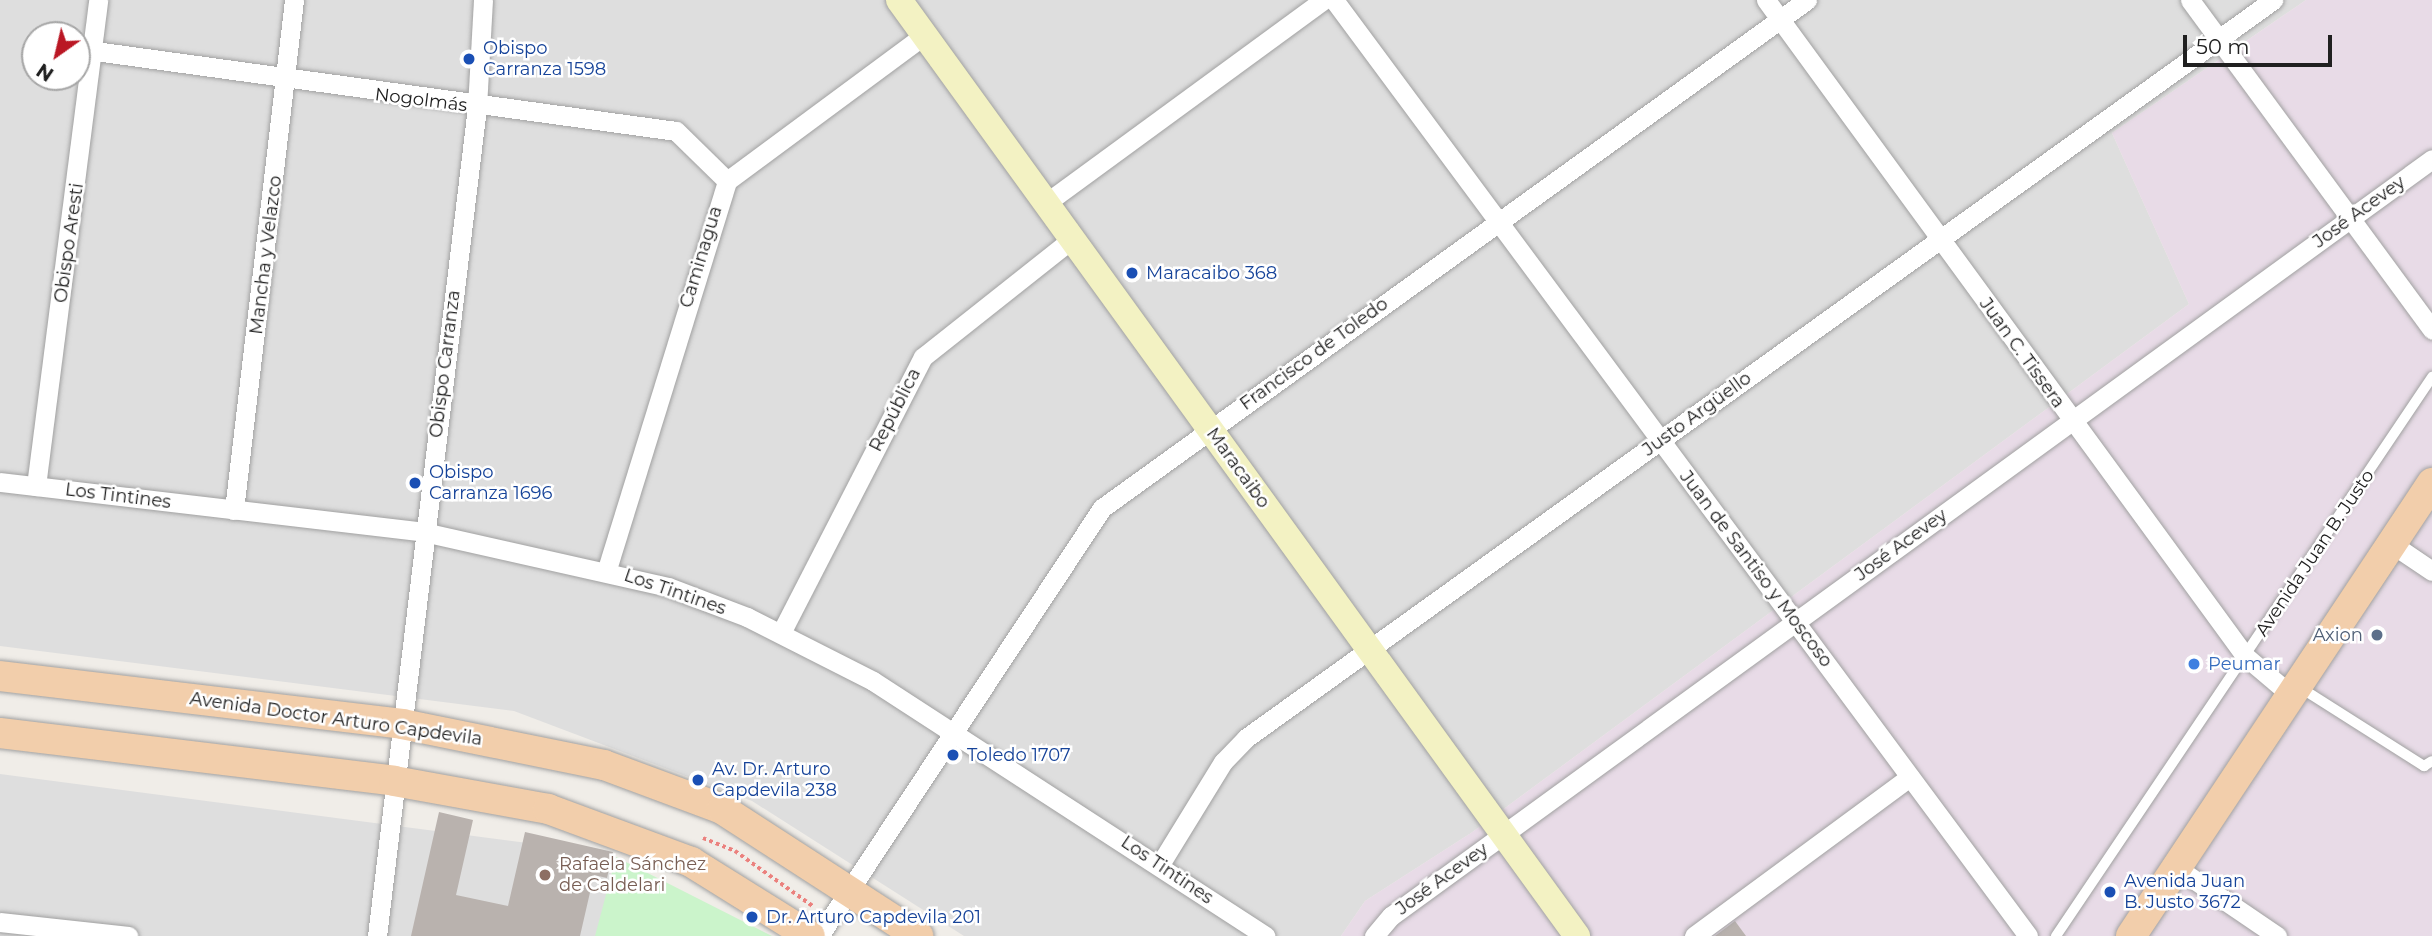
<!DOCTYPE html>
<html>
<head>
<meta charset="utf-8">
<style>
	body { margin:0 }
	#map { position:relative; width:2432px; height:936px; overflow:hidden; background:#f0ede8; font-family:Montserrat,sans-serif }
	div>[style] { position:absolute }
	.residential>* { inset:0; background:#dedede }
	.industrial>* { inset:0; background:#e8dbe7 }
	.park>* { inset:0; background:#cbf4cb }
	.building>* { inset:0; background:#b9b2ae }
	.path>* { height:3.5px; margin-top:-1.75px; transform-origin:0; background:repeating-linear-gradient(90deg,#eb817e 0 3.5px,transparent 0 7px) }
	.roads { filter:drop-shadow(0 0 2px #a1a1a1) drop-shadow(0 0 2px #a1a1a1) }
	.service>* { height:10px; margin:-5px; padding:0 5px; transform-origin:5px; border-radius:5px; background:#fff }
	.minor>* { height:19px; margin:-9.5px; padding:0 9.5px; transform-origin:9.5px; border-radius:9.5px; background:#fff }
	.secondary>* { height:26px; margin:-13px; padding:0 13px; transform-origin:13px; border-radius:13px; background:#f3f2c3 }
	.primary>* { height:30px; margin:-15px; padding:0 15px; transform-origin:15px; border-radius:15px; background:#f2ceab }
	.dots>* { width:19px; height:19px; translate:-50% -50%; box-sizing:border-box; border:4px solid #fff; border-radius:50% }
	span { translate:-50% -50%; white-space:nowrap; text-align:center; line-height:1.15; -webkit-text-stroke:5px #fff; paint-order:stroke }
	.transit-label { font-size:18px; color:#164399 }
	.left { translate:0 -50%; text-align:left }
	.street-label { font-size:18px; color:#202020 }
	.service-label { font-size:18px; color:#4e5e75 }
	.right { translate:-100% -50%; text-align:right }
	.shop-label { font-size:18px; color:#366cbe }
	.education-label { font-size:18px; color:#785e54 }
	.north { position:absolute; left:21px; top:21px; width:70px; height:70px; box-sizing:border-box; background:#fff; border:2px solid #a6a6a6; border-radius:50%; rotate:214deg; font-size:19px; font-weight:700; line-height:28px; text-align:center; color:#202020 }
	.north::after { content:''; display:block; margin:auto; width:24px; height:32px; background:#ba1724; clip-path:polygon(50% 0,100% 100%,50% 72%,0 100%) }
	.scale { position:absolute; left:2183px; top:35px; width:149px; height:32px; box-sizing:border-box; border:4px solid #202020; border-top:0; padding-left:9px; font-size:21px; line-height:24px; white-space:nowrap; color:#202020; -webkit-text-stroke:5px #fff; paint-order:stroke }
</style>
</head>
<body>
<div id="map">
	<div class="residential">
		<div style="clip-path:polygon(evenodd,0 0,2306px 0,2112px 133px,2189px 304px,1471px 833px,1365px 901px,1341px 936px,964px 936px,752px 801px,514px 711px,0 646px,0 0,35px 35px,77px 35px,77px 77px,35px 77px,35px 35px)"></div>
		<div style="clip-path:polygon(0 774px,543px 845px,760px 936px,0 936px)"></div>
	</div>
	<div class="industrial">
		<div style="clip-path:polygon(2306px 0,2432px 0,2432px 936px,1341px 936px,1365px 901px,1471px 833px,2189px 304px,2112px 133px)"></div>
	</div>
	<div class="park">
		<div style="clip-path:polygon(616px 857px,772px 936px,595px 936px)"></div>
	</div>
	<div class="building">
		<div style="clip-path:polygon(439px 812px,473px 820px,456px 895px,508px 906px,525px 832px,613px 852px,607px 878px,594px 875px,580px 936px,411px 936px)"></div>
		<div style="clip-path:polygon(1735px 921px,1746px 936px,1715px 936px)"></div>
	</div>
	<div class="path">
		<div style="left:703px;top:838px;width:35px;rotate:22deg"></div>
		<div style="left:735px;top:851px;width:97px;rotate:35.3deg"></div>
	</div>
	<div class="roads">
		<div class="service">
			<div style="left:2301px;top:688px;width:146px;rotate:32.4deg"></div>
			<div style="left:2424px;top:766px;width:9px;rotate:-32deg"></div>
			<div style="left:2056px;top:936px;width:674px;rotate:-56.07deg"></div>
		</div>
		<div class="minor">
			<div style="left:1334px;top:0;width:1165px;rotate:53.44deg"></div>
			<div style="left:1766px;top:0;width:814px;rotate:53.85deg"></div>
			<div style="left:2246px;top:657px;width:59px;rotate:40.2deg"></div>
			<div style="left:2190px;top:0;width:409px;rotate:53.7deg"></div>
			<div style="left:95px;top:51px;width:586px;rotate:7.84deg"></div>
			<div style="left:676px;top:131px;width:71px;rotate:44.4deg"></div>
			<div style="left:1046px;top:203px;width:343px;rotate:-36.2deg"></div>
			<div style="left:0;top:482px;width:427px;rotate:6.7deg"></div>
			<div style="left:424px;top:532px;width:250px;rotate:12.7deg"></div>
			<div style="left:668px;top:587px;width:85px;rotate:20.8deg"></div>
			<div style="left:747px;top:617px;width:141px;rotate:26.9deg"></div>
			<div style="left:873px;top:681px;width:468px;rotate:33deg"></div>
			<div style="left:36px;top:486px;width:490px;rotate:-82.7deg"></div>
			<div style="left:234px;top:510px;width:514px;rotate:-83.29deg"></div>
			<div style="left:2392px;top:544px;width:48px;rotate:34deg"></div>
			<div style="left:607px;top:569px;width:406px;rotate:-72.8deg"></div>
			<div style="left:727px;top:181px;width:245px;rotate:-36.5deg"></div>
			<div style="left:781px;top:633px;width:310px;rotate:-62.8deg"></div>
			<div style="left:923px;top:357px;width:190px;rotate:-38.4deg"></div>
			<div style="left:1159px;top:866px;width:122px;rotate:-58.4deg"></div>
			<div style="left:1223px;top:762px;width:33px;rotate:-46deg"></div>
			<div style="left:1246px;top:738px;width:1265px;rotate:-35.7deg"></div>
			<div style="left:2177px;top:868px;width:121px;rotate:34.2deg"></div>
			<div style="left:0;top:922px;width:129px;rotate:6.2deg"></div>
			<div style="left:377px;top:936px;width:835px;rotate:-83.12deg"></div>
			<div style="left:477px;top:107px;width:107px;rotate:-86.8deg"></div>
			<div style="left:819px;top:936px;width:513px;rotate:-56.53deg"></div>
			<div style="left:1102px;top:508px;width:869px;rotate:-35.78deg"></div>
			<div style="left:1374px;top:936px;width:26px;rotate:-50deg"></div>
			<div style="left:1391px;top:916px;width:1287px;rotate:-36.02deg"></div>
			<div style="left:1694px;top:936px;width:268px;rotate:-36.4deg"></div>
		</div>
		<div class="secondary">
			<div style="left:899px;top:0;width:1156px;rotate:54.08deg"></div>
		</div>
		<div class="primary">
			<div style="left:0;top:676px;width:405px;rotate:6.8deg"></div>
			<div style="left:402px;top:724px;width:206px;rotate:11.5deg"></div>
			<div style="left:604px;top:765px;width:126px;rotate:20.4deg"></div>
			<div style="left:722px;top:809px;width:234px;rotate:32.9deg"></div>
			<div style="left:0;top:733px;width:397px;rotate:6.9deg"></div>
			<div style="left:394px;top:781px;width:157px;rotate:10.3deg"></div>
			<div style="left:548px;top:809px;width:153px;rotate:20.3deg"></div>
			<div style="left:691px;top:862px;width:140px;rotate:31.9deg"></div>
			<div style="left:2131px;top:936px;width:544px;rotate:-56.4deg"></div>
		</div>
	</div>
	<div class="dots">
		<div style="left:469px;top:59px;background:#1a4fb4"></div>
		<div style="left:1132px;top:273px;background:#1a4fb4"></div>
		<div style="left:415px;top:483px;background:#1a4fb4"></div>
		<div style="left:2377px;top:635px;background:#5c6f8a"></div>
		<div style="left:2194px;top:664px;background:#3f7fe0"></div>
		<div style="left:953px;top:755px;background:#1a4fb4"></div>
		<div style="left:698px;top:780px;background:#1a4fb4"></div>
		<div style="left:545px;top:875px;background:#8d6e63"></div>
		<div style="left:2110px;top:892px;background:#1a4fb4"></div>
		<div style="left:752px;top:917px;background:#1a4fb4"></div>
	</div>
	<div class="transit-label">
		<span class="left" style="left:483px;top:59px">Obispo<br>Carranza 1598</span>
		<span class="left" style="left:1146px;top:273px">Maracaibo 368</span>
		<span class="left" style="left:429px;top:483px">Obispo<br>Carranza 1696</span>
		<span class="left" style="left:967px;top:755px">Toledo 1707</span>
		<span class="left" style="left:712px;top:780px">Av. Dr. Arturo<br>Capdevila 238</span>
		<span class="left" style="left:2124px;top:892px">Avenida Juan<br>B. Justo 3672</span>
		<span class="left" style="left:766px;top:917px">Dr. Arturo Capdevila 201</span>
	</div>
	<div class="street-label">
		<span style="left:421px;top:100px;rotate:7deg">Nogolmás</span>
		<span style="left:2359px;top:212px;rotate:-36deg">José Acevey</span>
		<span style="left:69px;top:243px;rotate:-82deg">Obispo Aresti</span>
		<span style="left:266px;top:255px;rotate:-83deg">Mancha y Velazco</span>
		<span style="left:701px;top:257px;rotate:-73deg">Caminagua</span>
		<span style="left:2022px;top:353px;rotate:54deg">Juan C. Tissera</span>
		<span style="left:1314px;top:354px;rotate:-36deg">Francisco de Toledo</span>
		<span style="left:445px;top:364px;rotate:-83deg">Obispo Carranza</span>
		<span style="left:895px;top:410px;rotate:-63deg">República</span>
		<span style="left:1697px;top:414px;rotate:-36deg">Justo Argüello</span>
		<span style="left:1238px;top:468px;rotate:54deg">Maracaibo</span>
		<span style="left:118px;top:496px;rotate:7deg">Los Tintines</span>
		<span style="left:1901px;top:545px;rotate:-36deg">José Acevey</span>
		<span style="left:2315px;top:553px;rotate:-56deg">Avenida Juan B. Justo</span>
		<span style="left:1756px;top:569px;rotate:53deg">Juan de Santiso y Moscoso</span>
		<span style="left:675px;top:592px;rotate:19deg">Los Tintines</span>
		<span style="left:336px;top:719px;rotate:8deg">Avenida Doctor Arturo Capdevila</span>
		<span style="left:1167px;top:870px;rotate:34deg">Los Tintines</span>
		<span style="left:1442px;top:879px;rotate:-36deg">José Acevey</span>
	</div>
	<div class="service-label">
		<span class="right" style="left:2363px;top:635px">Axion</span>
	</div>
	<div class="shop-label">
		<span class="left" style="left:2208px;top:664px">Peumar</span>
	</div>
	<div class="education-label">
		<span class="left" style="left:559px;top:875px">Rafaela Sánchez<br>de Caldelari</span>
	</div>
	<div class="north">N</div>
	<div class="scale">50 m</div>
</div>
</body>
</html>
